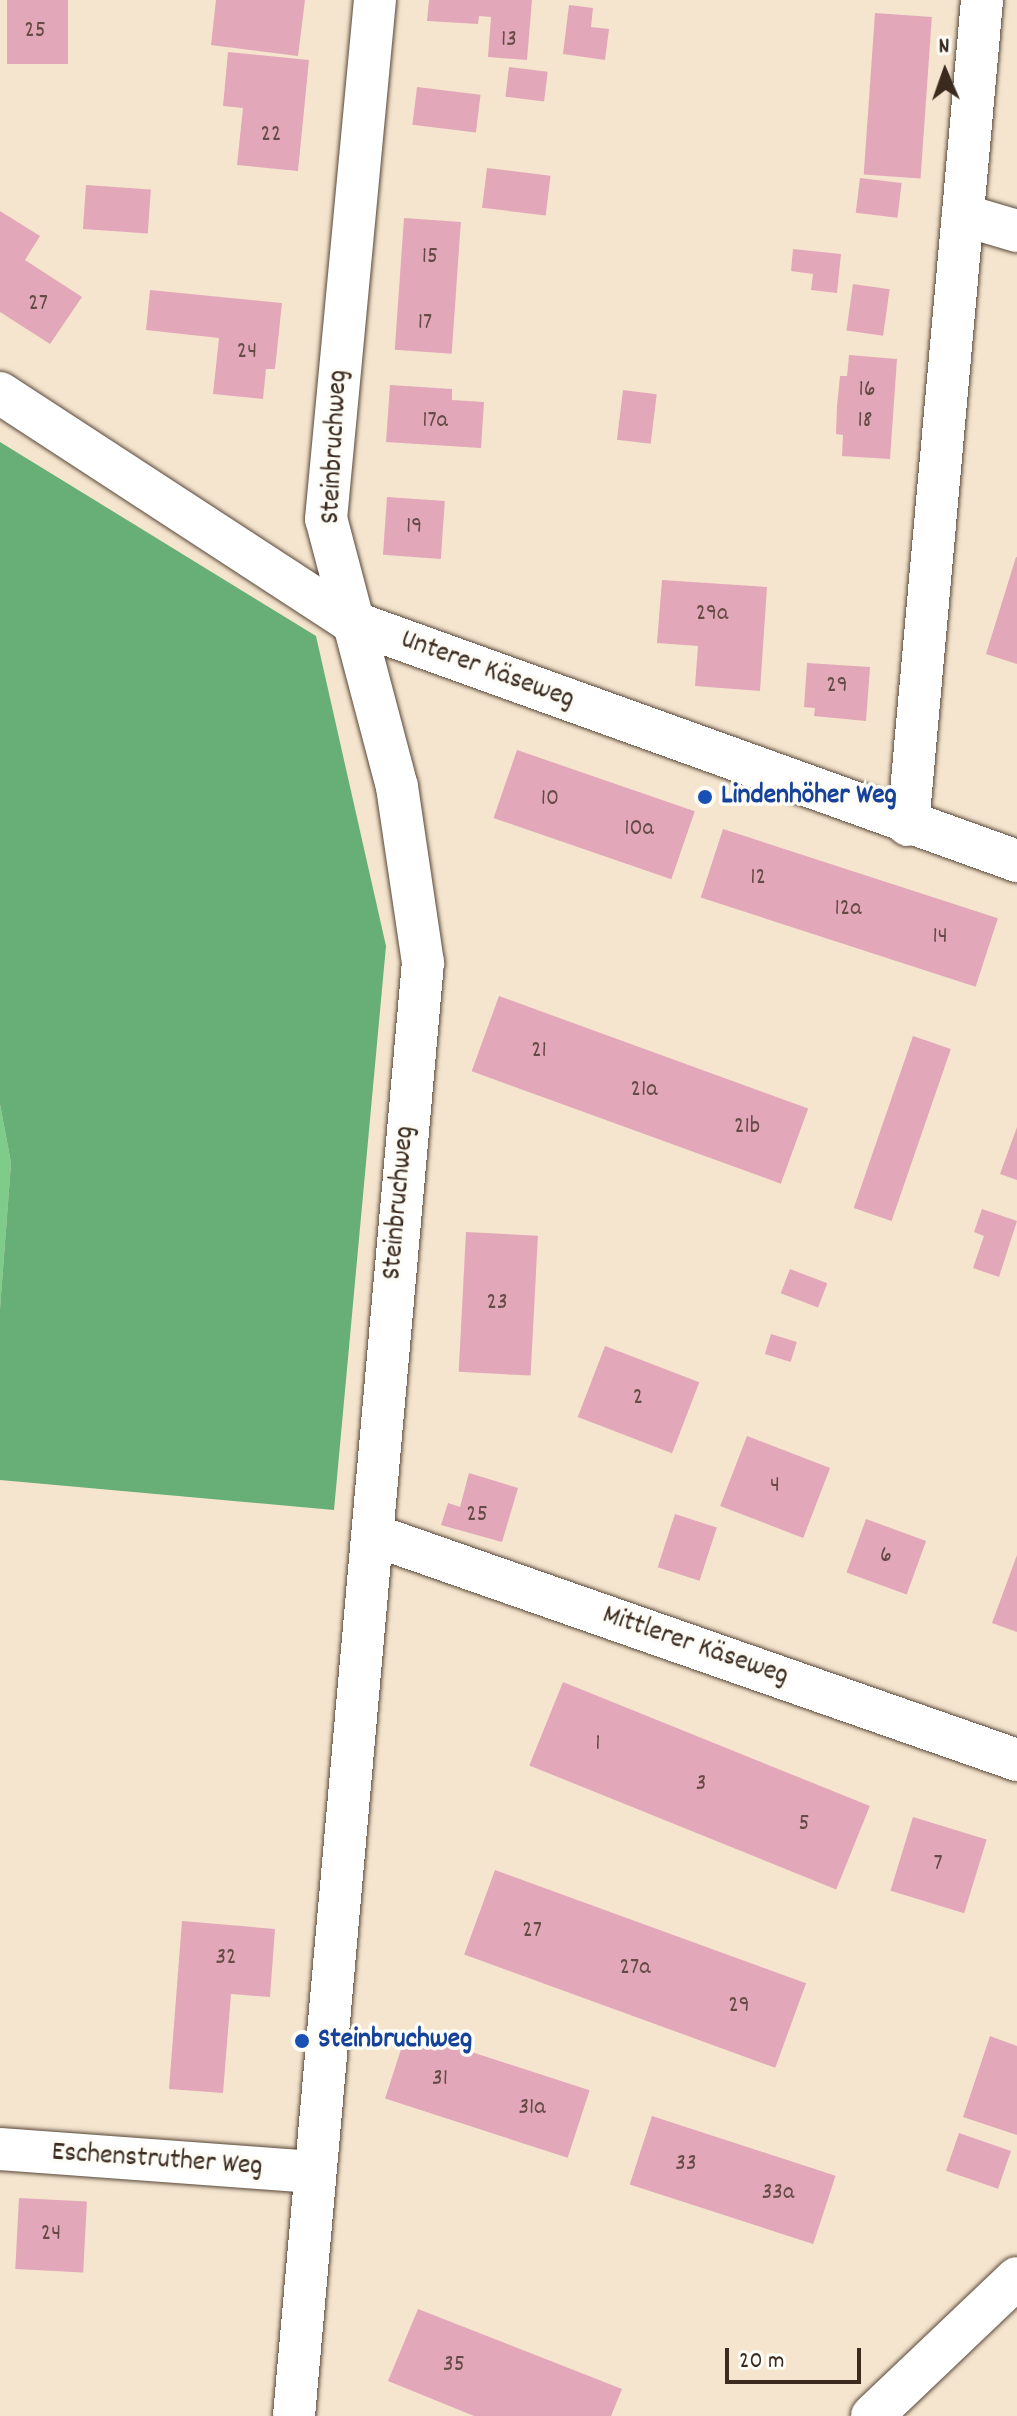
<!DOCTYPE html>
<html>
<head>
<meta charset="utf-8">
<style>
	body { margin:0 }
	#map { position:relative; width:1017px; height:2416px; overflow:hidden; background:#f5e5ce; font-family:Dekko,sans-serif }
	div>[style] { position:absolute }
	.green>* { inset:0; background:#7fcb8a }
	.forest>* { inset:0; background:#67af76 }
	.building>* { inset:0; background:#e2a8b9; transform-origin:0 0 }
	.roads { filter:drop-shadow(0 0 2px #574638) drop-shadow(0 0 2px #574638) }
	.minor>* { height:42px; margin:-21px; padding:0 21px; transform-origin:21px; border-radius:21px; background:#fff }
	.dots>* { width:22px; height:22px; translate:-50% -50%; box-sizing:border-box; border:4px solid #fdfcf7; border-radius:50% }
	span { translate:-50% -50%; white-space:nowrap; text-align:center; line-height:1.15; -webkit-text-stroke:7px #fdfcf7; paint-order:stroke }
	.number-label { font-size:24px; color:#654a45 }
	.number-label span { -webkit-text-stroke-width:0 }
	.street-label { font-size:28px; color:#3b2a1e }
	.transit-label { font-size:28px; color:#164399; font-weight:700 }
	.left { translate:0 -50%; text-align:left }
	.north { position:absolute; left:905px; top:32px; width:80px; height:80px; -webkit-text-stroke:6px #fdfcf7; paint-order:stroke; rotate:358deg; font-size:22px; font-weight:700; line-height:32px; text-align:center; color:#3b2a1e }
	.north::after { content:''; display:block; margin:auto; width:28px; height:36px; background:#3b2a1e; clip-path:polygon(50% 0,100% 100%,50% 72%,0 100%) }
	.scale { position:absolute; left:725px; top:2348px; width:136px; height:36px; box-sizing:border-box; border:4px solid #3b2a1e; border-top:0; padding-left:10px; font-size:24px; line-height:28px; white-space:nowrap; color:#3b2a1e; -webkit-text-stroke:6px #fdfcf7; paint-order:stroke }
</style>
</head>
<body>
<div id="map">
	<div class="green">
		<div style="clip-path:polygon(0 1104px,11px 1163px,0 1309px)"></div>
	</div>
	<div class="forest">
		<div style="clip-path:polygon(0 442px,316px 636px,386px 946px,334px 1510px,0 1480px,0 1309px,11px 1163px,0 1104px)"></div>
	</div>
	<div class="building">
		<div style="left:7px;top:0;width:61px;height:64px"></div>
		<div style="clip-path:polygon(216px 0,305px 0,298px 56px,211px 45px)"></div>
		<div style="clip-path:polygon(429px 0,532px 0,527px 60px,488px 57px,491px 17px,479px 16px,478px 24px,427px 21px)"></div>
		<div style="clip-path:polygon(569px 5px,593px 8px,591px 27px,609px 29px,605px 60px,563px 54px)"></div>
		<div style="left:875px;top:13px;width:57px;height:162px;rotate:4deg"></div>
		<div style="clip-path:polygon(228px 52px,309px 60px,298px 171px,237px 165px,243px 108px,223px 106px)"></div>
		<div style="left:509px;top:67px;width:39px;height:30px;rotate:7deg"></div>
		<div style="left:417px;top:87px;width:64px;height:38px;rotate:7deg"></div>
		<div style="left:487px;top:168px;width:64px;height:40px;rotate:7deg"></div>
		<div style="left:860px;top:178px;width:42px;height:35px;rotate:7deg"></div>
		<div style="left:86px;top:185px;width:65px;height:44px;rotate:4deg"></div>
		<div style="clip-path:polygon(0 211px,40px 236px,25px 260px,82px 297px,50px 344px,0 312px)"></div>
		<div style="left:404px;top:218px;width:57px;height:132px;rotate:4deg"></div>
		<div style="clip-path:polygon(793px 249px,841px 254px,837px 293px,811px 290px,813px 274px,791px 271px)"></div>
		<div style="left:853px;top:284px;width:37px;height:47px;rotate:8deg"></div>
		<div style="clip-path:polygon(150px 290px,282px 303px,275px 369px,266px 369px,263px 399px,213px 394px,219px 338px,146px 330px)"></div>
		<div style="clip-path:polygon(849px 355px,897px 359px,890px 459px,842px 456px,843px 435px,836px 434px,837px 406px,840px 376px,847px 376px)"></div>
		<div style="clip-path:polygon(390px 385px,452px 389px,452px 400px,484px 402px,481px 448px,386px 442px)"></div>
		<div style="left:623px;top:390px;width:34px;height:50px;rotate:7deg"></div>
		<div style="left:387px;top:497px;width:58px;height:58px;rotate:4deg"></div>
		<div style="clip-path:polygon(1016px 557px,1017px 557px,1017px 664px,986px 654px)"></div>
		<div style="clip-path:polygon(662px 580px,767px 587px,760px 691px,695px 686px,698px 646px,657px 643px)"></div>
		<div style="clip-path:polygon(807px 663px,870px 667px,866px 721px,814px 716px,815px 708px,804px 707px)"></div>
		<div style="left:517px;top:750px;width:188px;height:72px;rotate:19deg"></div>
		<div style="left:723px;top:829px;width:289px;height:72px;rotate:18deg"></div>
		<div style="left:499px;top:996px;width:329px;height:80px;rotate:20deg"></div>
		<div style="left:913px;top:1036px;width:40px;height:182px;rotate:19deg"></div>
		<div style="clip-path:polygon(1017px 1127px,1017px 1180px,1000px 1174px)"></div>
		<div style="clip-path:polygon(982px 1209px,1017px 1221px,999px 1277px,973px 1268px,984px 1236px,974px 1232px)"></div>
		<div style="left:466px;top:1232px;width:72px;height:140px;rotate:3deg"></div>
		<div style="left:790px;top:1269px;width:40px;height:26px;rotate:21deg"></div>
		<div style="left:771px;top:1334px;width:27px;height:21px;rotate:17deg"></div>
		<div style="left:605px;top:1346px;width:101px;height:76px;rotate:21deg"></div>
		<div style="left:747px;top:1436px;width:89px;height:75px;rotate:21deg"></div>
		<div style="clip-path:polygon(469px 1473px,518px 1488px,502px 1542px,441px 1525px,448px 1503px,460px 1507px)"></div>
		<div style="left:675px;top:1514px;width:44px;height:56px;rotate:18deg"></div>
		<div style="left:866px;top:1519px;width:64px;height:57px;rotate:20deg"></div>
		<div style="clip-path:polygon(1017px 1555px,1017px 1632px,992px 1623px)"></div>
		<div style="left:563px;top:1682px;width:331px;height:90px;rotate:22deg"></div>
		<div style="left:913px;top:1817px;width:77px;height:77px;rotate:17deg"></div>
		<div style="left:495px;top:1870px;width:331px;height:90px;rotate:20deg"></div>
		<div style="clip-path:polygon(182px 1921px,275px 1929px,270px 1997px,231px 1994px,223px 2093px,169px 2089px)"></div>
		<div style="left:407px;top:2031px;width:192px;height:71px;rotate:18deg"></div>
		<div style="clip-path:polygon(990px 2036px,1017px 2046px,1017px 2135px,963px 2117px)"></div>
		<div style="left:652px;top:2116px;width:193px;height:72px;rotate:18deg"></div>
		<div style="left:959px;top:2133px;width:55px;height:40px;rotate:19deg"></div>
		<div style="left:19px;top:2198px;width:68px;height:71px;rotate:3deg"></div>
		<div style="clip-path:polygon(418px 2309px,622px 2389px,611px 2416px,474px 2416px,388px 2381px)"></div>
	</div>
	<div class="roads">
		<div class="minor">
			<div style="left:963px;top:215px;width:56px;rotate:16.5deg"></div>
			<div style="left:0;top:393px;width:418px;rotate:33.1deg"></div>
			<div style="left:350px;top:621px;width:709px;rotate:19.79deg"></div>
			<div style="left:908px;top:825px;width:828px;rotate:-84.87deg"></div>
			<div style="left:373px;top:1535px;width:682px;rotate:19.26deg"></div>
			<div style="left:0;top:2149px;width:314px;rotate:4.2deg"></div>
			<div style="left:294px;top:2416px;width:1459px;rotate:-84.93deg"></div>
			<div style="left:423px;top:963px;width:178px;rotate:-98.4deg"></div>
			<div style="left:397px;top:787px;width:277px;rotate:-104.8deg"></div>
			<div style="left:326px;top:519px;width:521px;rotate:-84.61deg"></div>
			<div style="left:872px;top:2416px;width:200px;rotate:-43.6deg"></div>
		</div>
	</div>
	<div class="dots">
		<div style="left:705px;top:797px;background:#1a4fb4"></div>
		<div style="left:302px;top:2041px;background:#1a4fb4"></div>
	</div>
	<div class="number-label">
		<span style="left:35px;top:32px">25</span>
		<span style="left:509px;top:41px">13</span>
		<span style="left:271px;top:136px">22</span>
		<span style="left:430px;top:258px">15</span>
		<span style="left:38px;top:305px">27</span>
		<span style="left:425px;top:324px">17</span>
		<span style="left:247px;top:353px">24</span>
		<span style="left:867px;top:391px">16</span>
		<span style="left:435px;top:422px">17a</span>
		<span style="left:865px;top:422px">18</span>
		<span style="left:414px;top:528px">19</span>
		<span style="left:712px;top:615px">29a</span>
		<span style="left:837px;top:687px">29</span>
		<span style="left:550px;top:800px">10</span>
		<span style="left:639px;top:830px">10a</span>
		<span style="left:758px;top:879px">12</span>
		<span style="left:848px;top:910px">12a</span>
		<span style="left:940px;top:938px">14</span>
		<span style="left:539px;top:1052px">21</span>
		<span style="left:644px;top:1091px">21a</span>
		<span style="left:747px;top:1128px">21b</span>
		<span style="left:497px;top:1304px">23</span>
		<span style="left:638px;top:1399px">2</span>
		<span style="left:775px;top:1487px">4</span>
		<span style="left:477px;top:1516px">25</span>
		<span style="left:886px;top:1557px">6</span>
		<span style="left:598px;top:1745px">1</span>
		<span style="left:701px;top:1785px">3</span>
		<span style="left:804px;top:1825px">5</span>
		<span style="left:938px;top:1865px">7</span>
		<span style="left:532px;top:1932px">27</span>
		<span style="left:226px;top:1959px">32</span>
		<span style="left:635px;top:1969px">27a</span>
		<span style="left:739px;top:2007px">29</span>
		<span style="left:440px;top:2080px">31</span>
		<span style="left:532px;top:2109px">31a</span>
		<span style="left:686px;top:2165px">33</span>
		<span style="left:778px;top:2194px">33a</span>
		<span style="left:51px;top:2235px">24</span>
		<span style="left:454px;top:2366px">35</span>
	</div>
	<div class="street-label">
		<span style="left:336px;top:447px;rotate:-87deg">Steinbruchweg</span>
		<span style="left:487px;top:671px;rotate:20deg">Unterer Käseweg</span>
		<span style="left:400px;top:1203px;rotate:-85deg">Steinbruchweg</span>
		<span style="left:695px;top:1647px;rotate:19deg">Mittlerer Käseweg</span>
		<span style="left:157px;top:2161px;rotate:4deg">Eschenstruther Weg</span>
	</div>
	<div class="transit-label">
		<span class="left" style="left:721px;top:797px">Lindenhöher Weg</span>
		<span class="left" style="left:318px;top:2041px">Steinbruchweg</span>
	</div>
	<div class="north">N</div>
	<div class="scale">20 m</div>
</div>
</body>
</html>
